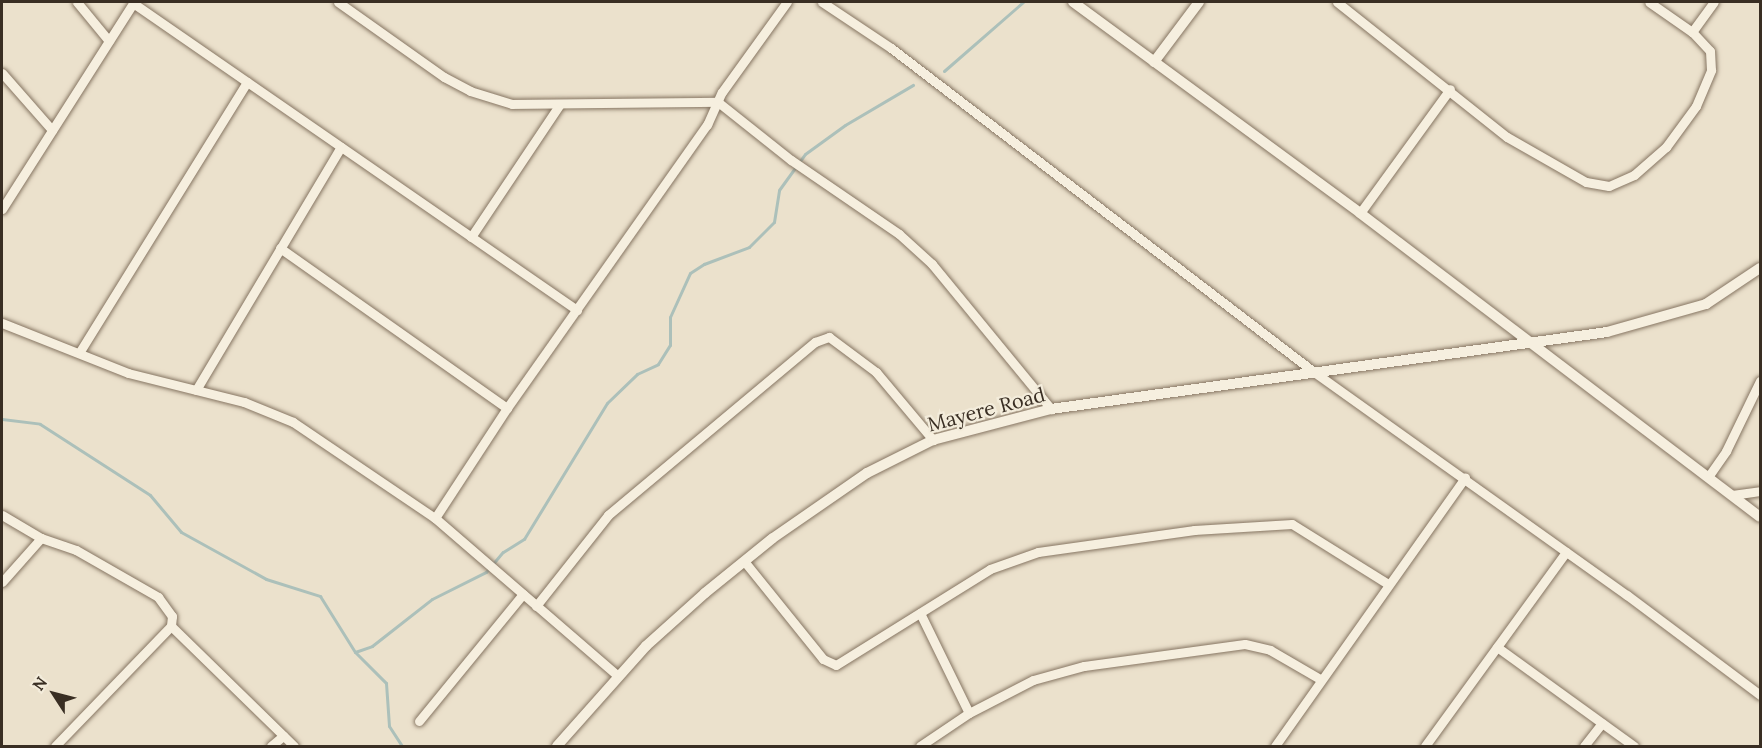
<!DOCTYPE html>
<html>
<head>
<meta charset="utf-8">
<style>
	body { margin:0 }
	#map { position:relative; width:1762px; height:748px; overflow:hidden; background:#ebe1cc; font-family:Lora,serif }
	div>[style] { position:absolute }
	.stream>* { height:3px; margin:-1.5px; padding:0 1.5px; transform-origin:1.5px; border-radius:1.5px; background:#acc0ba }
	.roads { filter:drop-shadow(0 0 2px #867562) drop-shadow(0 0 2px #867562) }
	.minor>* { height:9px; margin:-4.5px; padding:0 4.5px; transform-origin:4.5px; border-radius:4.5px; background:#f6efdf }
	.tertiary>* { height:10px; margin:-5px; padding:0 5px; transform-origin:5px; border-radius:5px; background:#f6efdf }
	span { translate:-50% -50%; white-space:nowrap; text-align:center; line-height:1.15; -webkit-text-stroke:4.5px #f3ecdb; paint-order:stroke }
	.street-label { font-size:20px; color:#392e23 }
	.frame { position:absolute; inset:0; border:3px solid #392e23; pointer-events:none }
	.north { position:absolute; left:24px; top:664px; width:60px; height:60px; -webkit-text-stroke:4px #f3ecdb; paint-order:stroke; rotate:306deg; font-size:16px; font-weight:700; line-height:24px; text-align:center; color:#392e23 }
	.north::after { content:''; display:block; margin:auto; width:21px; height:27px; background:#392e23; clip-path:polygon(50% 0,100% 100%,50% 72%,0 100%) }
</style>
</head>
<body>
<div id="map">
	<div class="stream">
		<div style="left:944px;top:71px;width:105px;rotate:-41.1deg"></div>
		<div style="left:2px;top:419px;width:38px;rotate:7deg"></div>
		<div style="left:40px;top:424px;width:131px;rotate:32.8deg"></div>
		<div style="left:150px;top:495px;width:48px;rotate:50deg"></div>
		<div style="left:181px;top:532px;width:97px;rotate:28.9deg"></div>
		<div style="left:266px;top:579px;width:57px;rotate:17.5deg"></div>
		<div style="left:320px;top:596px;width:66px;rotate:58deg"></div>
		<div style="left:355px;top:652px;width:44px;rotate:45deg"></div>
		<div style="left:386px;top:683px;width:43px;rotate:86deg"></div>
		<div style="left:389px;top:726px;width:24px;rotate:57deg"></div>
		<div style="left:355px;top:652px;width:18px;rotate:-19deg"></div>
		<div style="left:372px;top:646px;width:76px;rotate:-38.1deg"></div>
		<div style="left:432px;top:599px;width:60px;rotate:-26.6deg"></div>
		<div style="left:486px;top:572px;width:26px;rotate:-50deg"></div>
		<div style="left:503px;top:552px;width:25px;rotate:-32deg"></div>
		<div style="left:524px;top:539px;width:159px;rotate:-58.6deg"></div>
		<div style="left:607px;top:403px;width:42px;rotate:-44deg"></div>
		<div style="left:637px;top:374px;width:23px;rotate:-25deg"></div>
		<div style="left:658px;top:364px;width:22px;rotate:-58deg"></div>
		<div style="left:670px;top:345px;width:28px;rotate:-90deg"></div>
		<div style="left:670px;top:317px;width:48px;rotate:-65.6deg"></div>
		<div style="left:690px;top:273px;width:17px;rotate:-33deg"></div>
		<div style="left:704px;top:264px;width:48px;rotate:-20.7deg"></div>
		<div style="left:749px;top:247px;width:35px;rotate:-45deg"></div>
		<div style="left:774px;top:222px;width:32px;rotate:-81deg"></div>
		<div style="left:779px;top:190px;width:44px;rotate:-54.2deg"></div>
		<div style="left:805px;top:154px;width:49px;rotate:-35.9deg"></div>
		<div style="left:845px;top:125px;width:79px;rotate:-30.5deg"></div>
	</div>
	<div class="roads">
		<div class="minor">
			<div style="left:77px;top:2px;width:50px;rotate:50.6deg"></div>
			<div style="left:338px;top:2px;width:130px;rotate:35.3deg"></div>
			<div style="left:444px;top:77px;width:30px;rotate:28deg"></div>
			<div style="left:470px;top:91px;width:44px;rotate:17.2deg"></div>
			<div style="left:512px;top:104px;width:206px;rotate:-0.6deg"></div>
			<div style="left:718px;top:102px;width:93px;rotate:38.5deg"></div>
			<div style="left:791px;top:160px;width:131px;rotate:34.4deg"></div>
			<div style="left:899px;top:234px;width:45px;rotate:42.3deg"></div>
			<div style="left:932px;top:264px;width:188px;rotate:50.6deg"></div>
			<div style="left:822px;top:2px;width:83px;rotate:33.7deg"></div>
			<div style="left:891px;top:48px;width:533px;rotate:37.45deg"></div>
			<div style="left:1314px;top:372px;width:384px;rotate:35.5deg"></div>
			<div style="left:1627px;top:595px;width:166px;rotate:36.9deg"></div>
			<div style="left:1337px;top:2px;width:217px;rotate:38.5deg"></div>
			<div style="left:1507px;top:137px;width:91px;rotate:29.7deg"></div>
			<div style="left:1586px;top:182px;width:23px;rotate:10deg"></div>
			<div style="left:1609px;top:186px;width:27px;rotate:-24deg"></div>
			<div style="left:1634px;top:175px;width:43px;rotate:-41.2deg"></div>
			<div style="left:1666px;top:147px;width:51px;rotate:-53.8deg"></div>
			<div style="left:1696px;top:106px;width:39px;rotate:-67deg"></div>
			<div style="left:1711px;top:70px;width:19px;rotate:-93deg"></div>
			<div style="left:1710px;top:51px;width:26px;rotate:-133deg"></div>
			<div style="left:1692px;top:32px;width:52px;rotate:-145.1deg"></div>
			<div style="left:133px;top:3px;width:540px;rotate:34.66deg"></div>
			<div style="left:1692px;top:32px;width:37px;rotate:-54deg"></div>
			<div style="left:2px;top:73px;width:76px;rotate:48.7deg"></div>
			<div style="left:2px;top:209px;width:246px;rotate:-57.5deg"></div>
			<div style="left:1360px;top:213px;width:153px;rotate:-54deg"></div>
			<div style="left:471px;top:237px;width:160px;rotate:-56.2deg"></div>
			<div style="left:280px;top:248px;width:278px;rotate:35.2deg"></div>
			<div style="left:2px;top:323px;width:136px;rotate:21.6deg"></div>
			<div style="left:128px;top:373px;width:120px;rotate:14deg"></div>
			<div style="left:244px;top:402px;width:53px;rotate:22.2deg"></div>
			<div style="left:293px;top:422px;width:171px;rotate:34.1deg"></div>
			<div style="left:435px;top:518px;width:242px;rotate:40.8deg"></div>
			<div style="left:79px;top:353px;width:319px;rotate:-58.2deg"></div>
			<div style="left:196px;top:390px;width:283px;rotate:-59.2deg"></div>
			<div style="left:1708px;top:477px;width:32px;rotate:-55deg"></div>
			<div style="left:1726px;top:451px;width:78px;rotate:-64.1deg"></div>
			<div style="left:1732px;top:495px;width:28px;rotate:-8deg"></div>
			<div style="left:2px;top:515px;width:45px;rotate:30.5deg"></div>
			<div style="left:41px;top:538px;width:37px;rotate:19deg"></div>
			<div style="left:76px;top:550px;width:95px;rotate:29.8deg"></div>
			<div style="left:158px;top:597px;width:24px;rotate:54deg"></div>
			<div style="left:172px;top:616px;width:10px;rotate:96deg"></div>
			<div style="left:171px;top:626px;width:167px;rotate:134deg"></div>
			<div style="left:435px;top:518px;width:131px;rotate:-56.8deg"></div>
			<div style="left:507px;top:408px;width:347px;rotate:-54.8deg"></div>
			<div style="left:707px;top:125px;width:36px;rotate:-66deg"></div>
			<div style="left:722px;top:92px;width:111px;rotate:-54.2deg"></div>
			<div style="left:744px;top:561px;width:126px;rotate:51.1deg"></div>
			<div style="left:823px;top:659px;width:14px;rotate:25deg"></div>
			<div style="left:836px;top:665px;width:181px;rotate:-31.9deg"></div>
			<div style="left:990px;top:569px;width:51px;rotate:-19.5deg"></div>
			<div style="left:1038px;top:552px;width:158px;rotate:-8deg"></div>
			<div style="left:1194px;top:530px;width:98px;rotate:-3.5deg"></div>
			<div style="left:1292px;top:524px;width:113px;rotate:32deg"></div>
			<div style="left:2px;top:582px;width:59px;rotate:-48.4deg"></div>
			<div style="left:536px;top:606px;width:116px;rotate:-51.6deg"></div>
			<div style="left:608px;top:515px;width:270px;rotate:-39.9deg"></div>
			<div style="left:815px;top:342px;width:15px;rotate:-20deg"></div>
			<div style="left:829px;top:337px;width:59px;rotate:36.7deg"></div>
			<div style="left:876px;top:372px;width:89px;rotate:50deg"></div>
			<div style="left:920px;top:613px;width:111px;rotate:63.9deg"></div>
			<div style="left:171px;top:626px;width:172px;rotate:44.3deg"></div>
			<div style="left:1497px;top:647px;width:169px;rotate:35.9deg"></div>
			<div style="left:419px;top:721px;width:164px;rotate:-50.7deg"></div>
			<div style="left:271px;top:746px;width:16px;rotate:-40deg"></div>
			<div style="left:920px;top:746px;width:59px;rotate:-34deg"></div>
			<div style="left:969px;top:713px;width:72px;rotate:-27.3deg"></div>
			<div style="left:1033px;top:680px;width:53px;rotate:-15.4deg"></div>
			<div style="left:1084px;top:666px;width:162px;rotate:-7.8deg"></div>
			<div style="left:1245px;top:644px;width:26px;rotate:13deg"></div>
			<div style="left:1270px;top:650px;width:58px;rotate:30.1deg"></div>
			<div style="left:1275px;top:746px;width:329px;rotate:-54.7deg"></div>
			<div style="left:1425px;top:746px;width:240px;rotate:-54deg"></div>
			<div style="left:1584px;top:746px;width:29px;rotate:-52deg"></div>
		</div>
		<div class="tertiary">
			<div style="left:1073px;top:2px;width:356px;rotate:36.3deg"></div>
			<div style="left:1360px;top:213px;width:502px;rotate:37.23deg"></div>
			<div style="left:1154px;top:62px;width:75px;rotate:-53.1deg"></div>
			<div style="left:557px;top:746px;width:134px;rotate:-48.3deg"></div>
			<div style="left:646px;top:646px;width:79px;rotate:-41.9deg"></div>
			<div style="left:705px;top:593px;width:87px;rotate:-39deg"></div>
			<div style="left:773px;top:538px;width:114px;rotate:-34.7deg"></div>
			<div style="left:867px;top:473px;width:74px;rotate:-26.6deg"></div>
			<div style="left:933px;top:440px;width:122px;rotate:-14.7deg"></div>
			<div style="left:1051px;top:409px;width:561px;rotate:-7.88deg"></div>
			<div style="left:1607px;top:332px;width:103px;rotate:-15.8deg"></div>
			<div style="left:1706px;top:304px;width:65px;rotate:-33.7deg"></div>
		</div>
	</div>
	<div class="street-label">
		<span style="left:986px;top:409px;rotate:-15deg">Mayere Road</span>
	</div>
	<div class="frame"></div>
	<div class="north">N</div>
</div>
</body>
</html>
